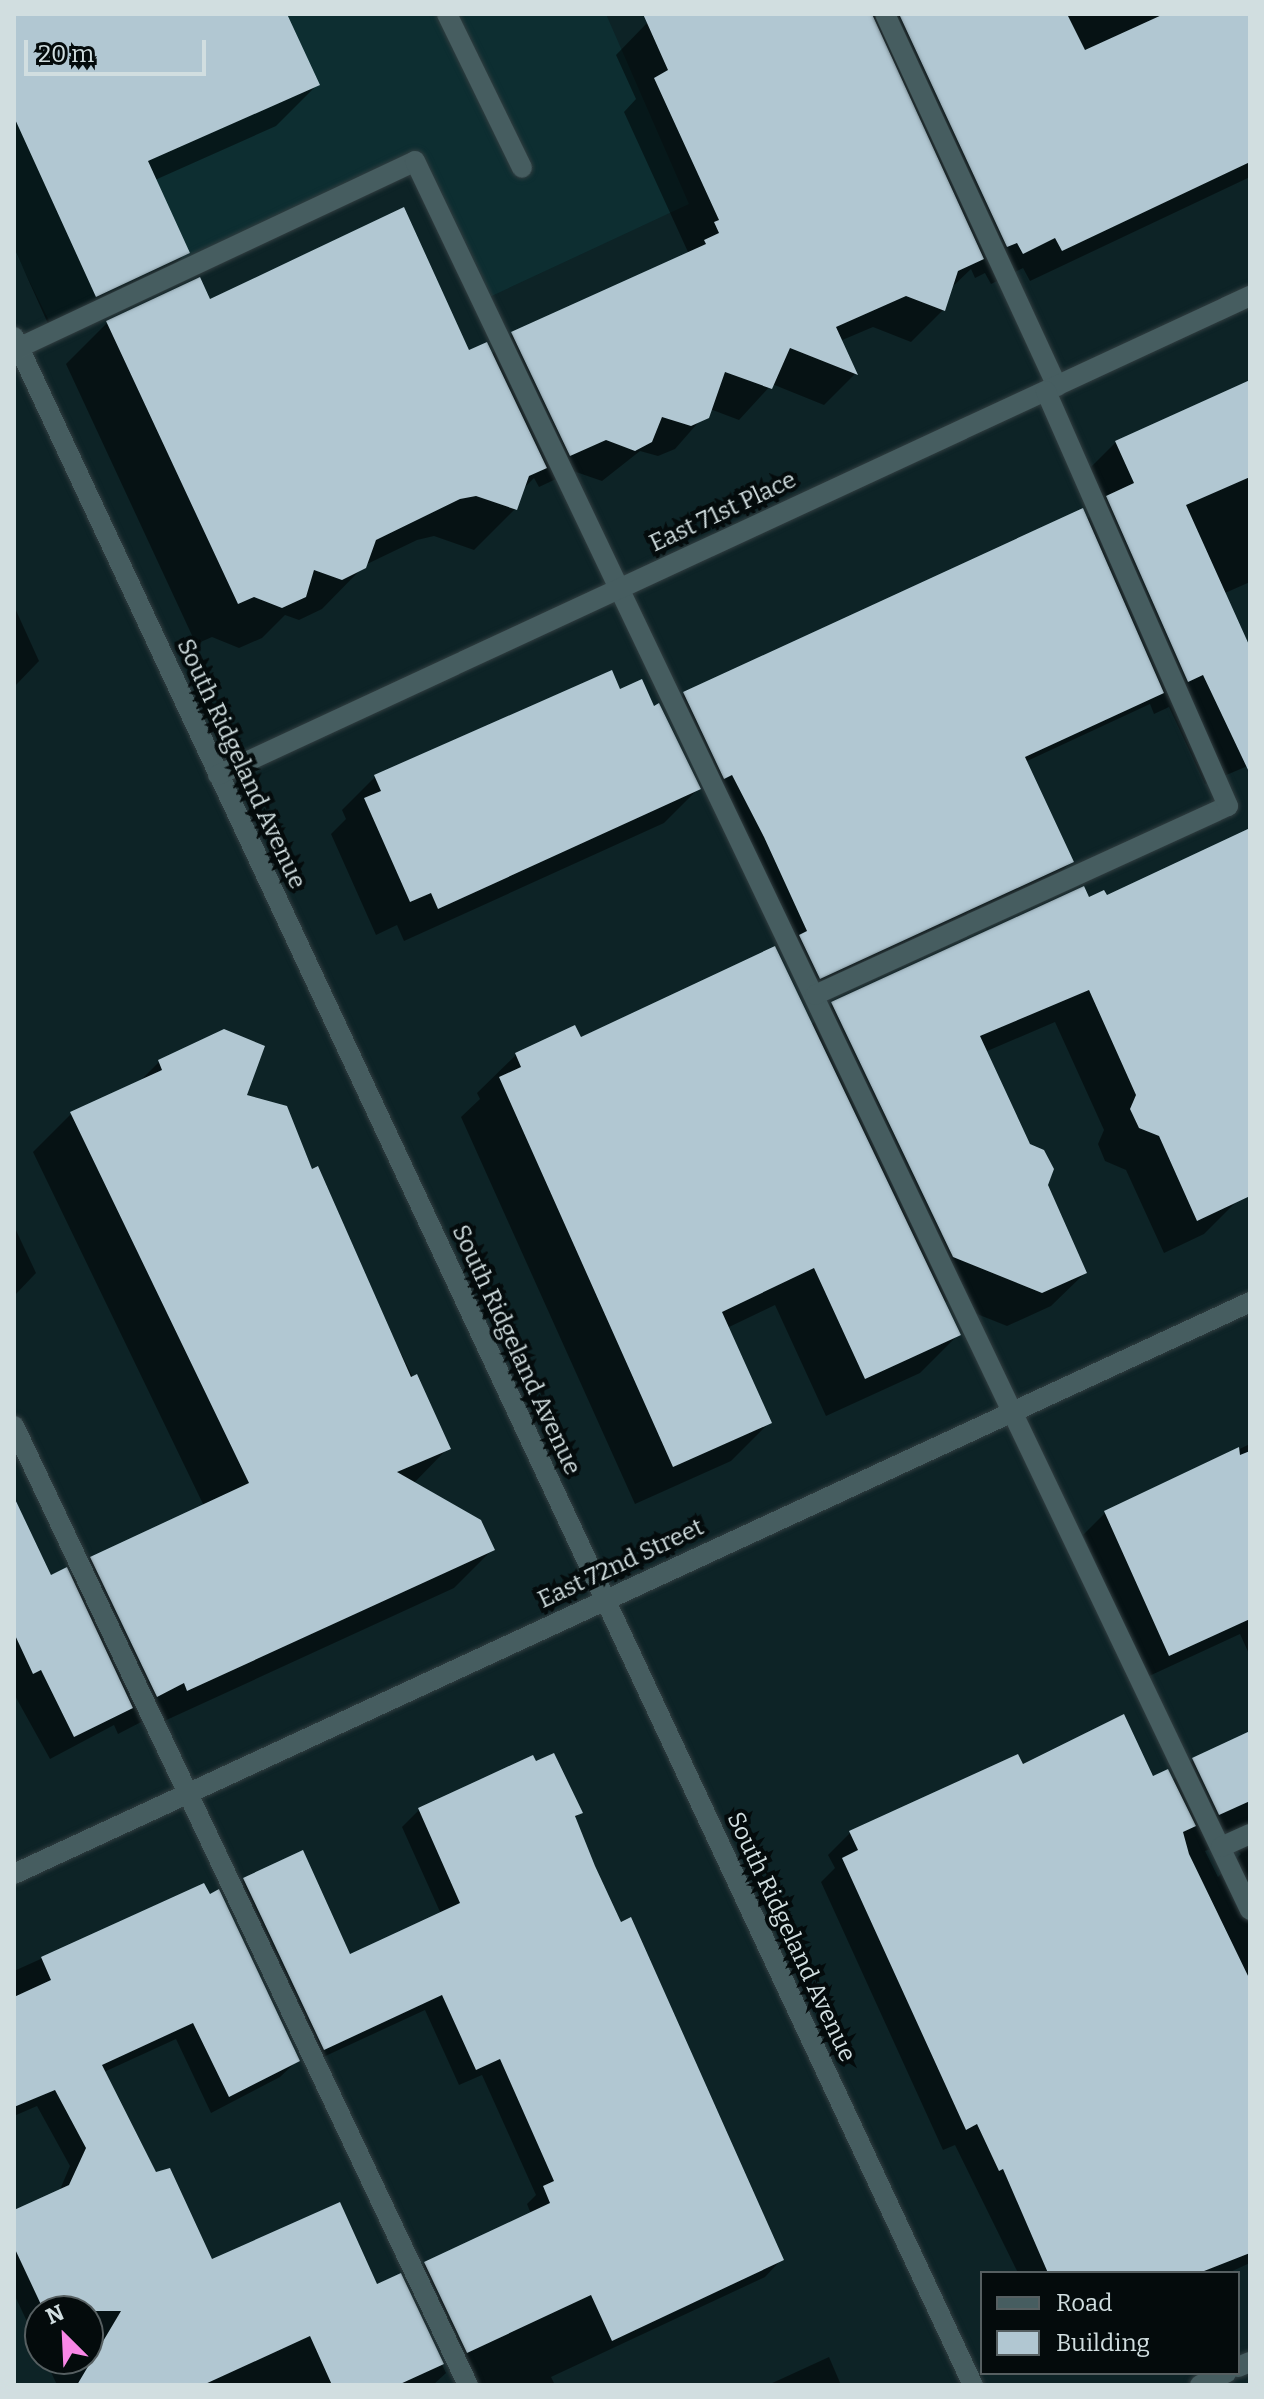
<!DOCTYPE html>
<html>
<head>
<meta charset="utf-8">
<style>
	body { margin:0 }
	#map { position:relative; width:1264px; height:2399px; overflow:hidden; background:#0d2326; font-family:Bitter,serif }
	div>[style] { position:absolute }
	.built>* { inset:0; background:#0d2e31 }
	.shadow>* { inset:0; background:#0007 }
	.building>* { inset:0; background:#b1c7d2 }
	.roads { filter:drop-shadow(0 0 2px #323e41) drop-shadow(0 0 2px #323e41) }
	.minor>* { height:20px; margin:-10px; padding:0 10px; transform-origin:10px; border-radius:10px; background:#465d60 }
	span { translate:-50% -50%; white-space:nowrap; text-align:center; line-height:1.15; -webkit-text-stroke:8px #040b0c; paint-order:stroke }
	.street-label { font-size:24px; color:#d1dee0 }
	.frame { position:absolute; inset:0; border:16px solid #d1dee0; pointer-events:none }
	.legend { position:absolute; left:980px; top:2271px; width:260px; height:104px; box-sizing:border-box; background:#040b0c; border:2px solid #565f61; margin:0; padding:10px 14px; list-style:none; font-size:24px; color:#d1dee0 }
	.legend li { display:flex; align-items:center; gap:16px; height:40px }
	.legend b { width:40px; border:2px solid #565f61 }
	.north { position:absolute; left:24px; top:2295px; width:80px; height:80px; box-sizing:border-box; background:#040b0c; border:2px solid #565f61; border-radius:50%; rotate:336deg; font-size:22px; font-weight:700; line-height:32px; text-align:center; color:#d1dee0 }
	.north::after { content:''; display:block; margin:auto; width:28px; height:36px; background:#fa87e7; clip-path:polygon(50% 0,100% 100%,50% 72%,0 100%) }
	.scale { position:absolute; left:24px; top:40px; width:182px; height:36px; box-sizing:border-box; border:4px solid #d1dee0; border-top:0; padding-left:10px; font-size:24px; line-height:28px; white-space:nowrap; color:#d1dee0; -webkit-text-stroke:6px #040b0c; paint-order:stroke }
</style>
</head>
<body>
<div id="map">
	<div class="built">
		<div style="clip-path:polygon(14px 14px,606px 14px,689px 204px,483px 300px,416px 162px,54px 331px,14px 250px)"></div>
	</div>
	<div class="shadow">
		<div style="clip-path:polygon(36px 14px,285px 14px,317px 85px,276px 126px,155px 180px,187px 252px,146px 294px,54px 337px,14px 248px,14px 24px)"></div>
		<div style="clip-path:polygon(667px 14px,1250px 14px,1250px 177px,1030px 281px,1023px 268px,991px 284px,985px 273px,975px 278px,971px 269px,949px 290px,943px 310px,911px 342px,873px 327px,840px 341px,855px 374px,824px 405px,772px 384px,739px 420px,710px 409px,675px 449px,658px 456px,640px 451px,602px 481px,573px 471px,539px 487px,534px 478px,522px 490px,515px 509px,474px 550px,434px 536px,417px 540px,365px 565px,322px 609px,299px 620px,285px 615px,262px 638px,239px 648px,212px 637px,196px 644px,66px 364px,107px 323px,210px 302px,491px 355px,512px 334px,684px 256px,688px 252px,624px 112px,636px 99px,616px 55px,647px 23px)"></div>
		<div style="clip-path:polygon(1250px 383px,1250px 582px,1225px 593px,1250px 650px,1250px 765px,1205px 784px,1169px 707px,1154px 714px,1150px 704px,1025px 762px,1071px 862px,1059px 874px,807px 989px,672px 706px,684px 694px,1086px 520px,1097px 509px,1082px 476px,1116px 442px)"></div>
		<div style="clip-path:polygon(14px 606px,39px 661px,14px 687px)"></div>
		<div style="clip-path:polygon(619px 691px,698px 789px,664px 823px,404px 941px,397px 925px,376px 935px,331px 834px,346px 819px,342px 810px,375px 777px)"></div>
		<div style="clip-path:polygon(1250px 830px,1250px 1196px,1238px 1200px,1204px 1234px,1164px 1253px,1126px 1170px,1105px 1161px,1098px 1144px,1104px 1130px,1055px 1022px,985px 1052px,1085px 1273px,1051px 1306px,1007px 1326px,942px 1300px,959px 1334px,920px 1373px,826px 1416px,775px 1305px,727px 1328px,769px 1423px,731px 1461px,635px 1504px,461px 1117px,480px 1099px,477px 1093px,516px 1055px,574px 1028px,580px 1039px,811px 1025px,832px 1004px,1088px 899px,1106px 897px)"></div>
		<div style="clip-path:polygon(160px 1061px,244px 1096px,311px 1172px,448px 1448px,413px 1484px,492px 1550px,454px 1588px,149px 1728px,145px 1720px,118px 1734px,114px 1725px,50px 1759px,14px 1694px,14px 1501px,50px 1577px,70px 1579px,91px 1558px,204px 1506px,33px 1152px,71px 1114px,137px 1084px)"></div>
		<div style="clip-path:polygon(14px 1226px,36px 1273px,14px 1296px)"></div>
		<div style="clip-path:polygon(1250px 1444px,1250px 1656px,1240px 1634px,1147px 1677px,1083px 1535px,1105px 1513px)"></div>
		<div style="clip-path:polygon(evenodd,1250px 1733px,1250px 2263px,1228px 2273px,1018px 2273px,955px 2145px,943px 2150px,821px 1882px,835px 1868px,828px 1855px,850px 1833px,1022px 1767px,1172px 1781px,1193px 1760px,1250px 1733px,1228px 1842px,1241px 1854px,1218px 1877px,1205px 1851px,1228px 1842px)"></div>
		<div style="clip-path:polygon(419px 1810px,581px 1812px,574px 1819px,593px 1867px,782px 2259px,765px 2277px,551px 2377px,555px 2385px,464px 2385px,408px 2281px,425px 2264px,531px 2214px,527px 2204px,536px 2195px,482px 2075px,459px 2085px,425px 2010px,306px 2065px,227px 1897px,244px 1880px,302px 1853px,349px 1956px,441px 1914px,402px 1827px)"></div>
		<div style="clip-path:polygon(203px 1886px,298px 2060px,280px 2077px,211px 2113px,176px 2039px,104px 2072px,155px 2175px,211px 2262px,376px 2286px,400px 2276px,446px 2373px,433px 2385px,57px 2385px,45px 2359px,88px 2359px,88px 2311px,40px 2311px,40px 2349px,14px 2294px,14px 2212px,59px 2192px,70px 2166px,37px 2106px,14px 2116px,14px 1971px)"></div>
		<div style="clip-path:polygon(829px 2357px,841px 2385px,768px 2385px)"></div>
	</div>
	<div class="building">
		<div style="clip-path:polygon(14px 14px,287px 14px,320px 85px,148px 161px,190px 253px,96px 297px,14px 117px)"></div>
		<div style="clip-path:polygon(643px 14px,872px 14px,984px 259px,958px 271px,945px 311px,906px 296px,836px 327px,858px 375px,790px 348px,772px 389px,725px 372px,709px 418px,691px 426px,662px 417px,652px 442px,635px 451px,606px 440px,570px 456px,511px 332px,706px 244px,704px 240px,719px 233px,714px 222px,719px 220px,654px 78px,668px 70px)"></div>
		<div style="clip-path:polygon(899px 14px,1067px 14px,1085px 50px,1164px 14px,1250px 14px,1250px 162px,1062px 251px,1055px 238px,1023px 254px,1017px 243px,1007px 247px)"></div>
		<div style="clip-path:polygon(404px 207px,469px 350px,487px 342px,547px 468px,529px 476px,517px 510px,476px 496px,460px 499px,376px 540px,366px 568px,342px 580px,314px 570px,306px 597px,282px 608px,254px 597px,238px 604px,106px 321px,200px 277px,210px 299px)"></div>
		<div style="clip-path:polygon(1250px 380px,1250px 477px,1186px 505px,1250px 647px,1250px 774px,1203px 675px,1188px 682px,1106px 496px,1134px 483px,1115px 441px)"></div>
		<div style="clip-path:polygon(1083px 508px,1164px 693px,1025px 757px,1074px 862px,820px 979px,799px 935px,807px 931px,764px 837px,732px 775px,724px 779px,683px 692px)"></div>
		<div style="clip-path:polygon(612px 670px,620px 689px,642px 679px,654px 706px,659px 703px,701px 789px,438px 909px,431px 893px,410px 902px,364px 798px,381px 791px,374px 775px)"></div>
		<div style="clip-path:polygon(1250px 828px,1250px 1196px,1197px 1221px,1159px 1136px,1139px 1128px,1130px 1109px,1136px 1095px,1089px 990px,980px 1036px,1030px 1144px,1044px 1150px,1054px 1169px,1048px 1185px,1087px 1273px,1042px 1293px,953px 1257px,831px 1002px,1084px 886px,1089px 897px,1104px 890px,1107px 895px)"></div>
		<div style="clip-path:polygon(775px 946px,961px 1335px,865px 1379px,814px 1268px,722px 1312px,772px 1423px,673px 1467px,499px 1077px,521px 1067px,515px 1053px,575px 1025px,581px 1037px)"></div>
		<div style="clip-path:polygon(224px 1029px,265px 1046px,247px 1095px,287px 1106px,312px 1169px,318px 1166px,411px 1377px,417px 1374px,451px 1449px,397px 1472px,481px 1520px,495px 1550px,187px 1691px,184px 1683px,157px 1697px,90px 1557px,249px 1483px,70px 1112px,162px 1070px,158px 1060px)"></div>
		<div style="clip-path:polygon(1239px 1447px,1240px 1455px,1250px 1451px,1250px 1619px,1169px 1656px,1104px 1511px)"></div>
		<div style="clip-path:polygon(14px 1497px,51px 1575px,67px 1567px,133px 1708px,74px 1737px,41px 1670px,33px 1674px,14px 1633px)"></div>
		<div style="clip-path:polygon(1124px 1714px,1153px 1776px,1168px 1769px,1196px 1826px,1183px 1832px,1189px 1854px,1250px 1980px,1250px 2253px,1199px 2273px,1048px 2273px,1003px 2169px,999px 2171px,977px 2124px,966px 2130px,842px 1858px,858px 1850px,849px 1831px,1018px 1754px,1023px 1764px)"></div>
		<div style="clip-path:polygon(1250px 1731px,1250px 1801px,1219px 1815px,1192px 1758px)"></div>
		<div style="clip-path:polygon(554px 1753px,583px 1813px,575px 1816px,595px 1866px,621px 1922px,631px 1917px,784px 2260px,612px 2341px,591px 2295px,467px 2353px,424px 2262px,550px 2203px,543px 2186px,554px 2181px,500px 2059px,476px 2070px,442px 1995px,324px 2050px,243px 1878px,303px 1850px,350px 1954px,460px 1903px,418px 1808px,533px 1755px,536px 1761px)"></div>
		<div style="clip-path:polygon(204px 1883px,210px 1894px,219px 1889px,300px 2061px,229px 2097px,193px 2023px,102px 2065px,156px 2172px,170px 2168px,212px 2259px,340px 2202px,377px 2284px,401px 2273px,444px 2364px,398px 2385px,332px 2385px,310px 2336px,203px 2385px,77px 2385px,121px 2311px,44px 2311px,14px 2247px,14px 2210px,69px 2185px,86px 2148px,55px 2090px,14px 2107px,14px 1997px,51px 1980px,41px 1957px)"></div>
	</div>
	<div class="roads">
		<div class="minor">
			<div style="left:447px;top:14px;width:171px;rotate:64deg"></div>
			<div style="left:885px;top:14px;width:410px;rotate:65.2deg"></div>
			<div style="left:14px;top:337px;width:2261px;rotate:64.91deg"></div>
			<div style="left:14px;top:350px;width:443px;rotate:-25.2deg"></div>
			<div style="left:415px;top:161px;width:1938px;rotate:64.48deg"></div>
			<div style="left:218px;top:775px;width:1138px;rotate:-24.9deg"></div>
			<div style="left:815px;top:995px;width:454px;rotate:-24.6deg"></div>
			<div style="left:1228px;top:806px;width:453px;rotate:-113.7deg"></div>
			<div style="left:14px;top:1426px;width:1061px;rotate:64.67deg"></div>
			<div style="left:1221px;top:1847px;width:32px;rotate:-24deg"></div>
			<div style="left:14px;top:1874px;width:1362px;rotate:-24.83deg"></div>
			<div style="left:1238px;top:2367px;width:13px;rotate:-23deg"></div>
			<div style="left:1200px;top:2385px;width:29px;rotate:-25deg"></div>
		</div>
	</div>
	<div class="street-label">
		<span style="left:723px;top:512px;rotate:-25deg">East 71st Place</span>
		<span style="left:241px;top:764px;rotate:65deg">South Ridgeland Avenue</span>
		<span style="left:516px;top:1350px;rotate:65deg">South Ridgeland Avenue</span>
		<span style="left:621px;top:1564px;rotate:-25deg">East 72nd Street</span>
		<span style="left:791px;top:1937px;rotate:65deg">South Ridgeland Avenue</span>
	</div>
	<div class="frame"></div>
	<ul class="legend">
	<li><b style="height:10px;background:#465d60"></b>Road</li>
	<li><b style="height:22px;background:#b1c7d2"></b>Building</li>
	</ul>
	<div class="north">N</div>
	<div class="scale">20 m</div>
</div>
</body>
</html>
